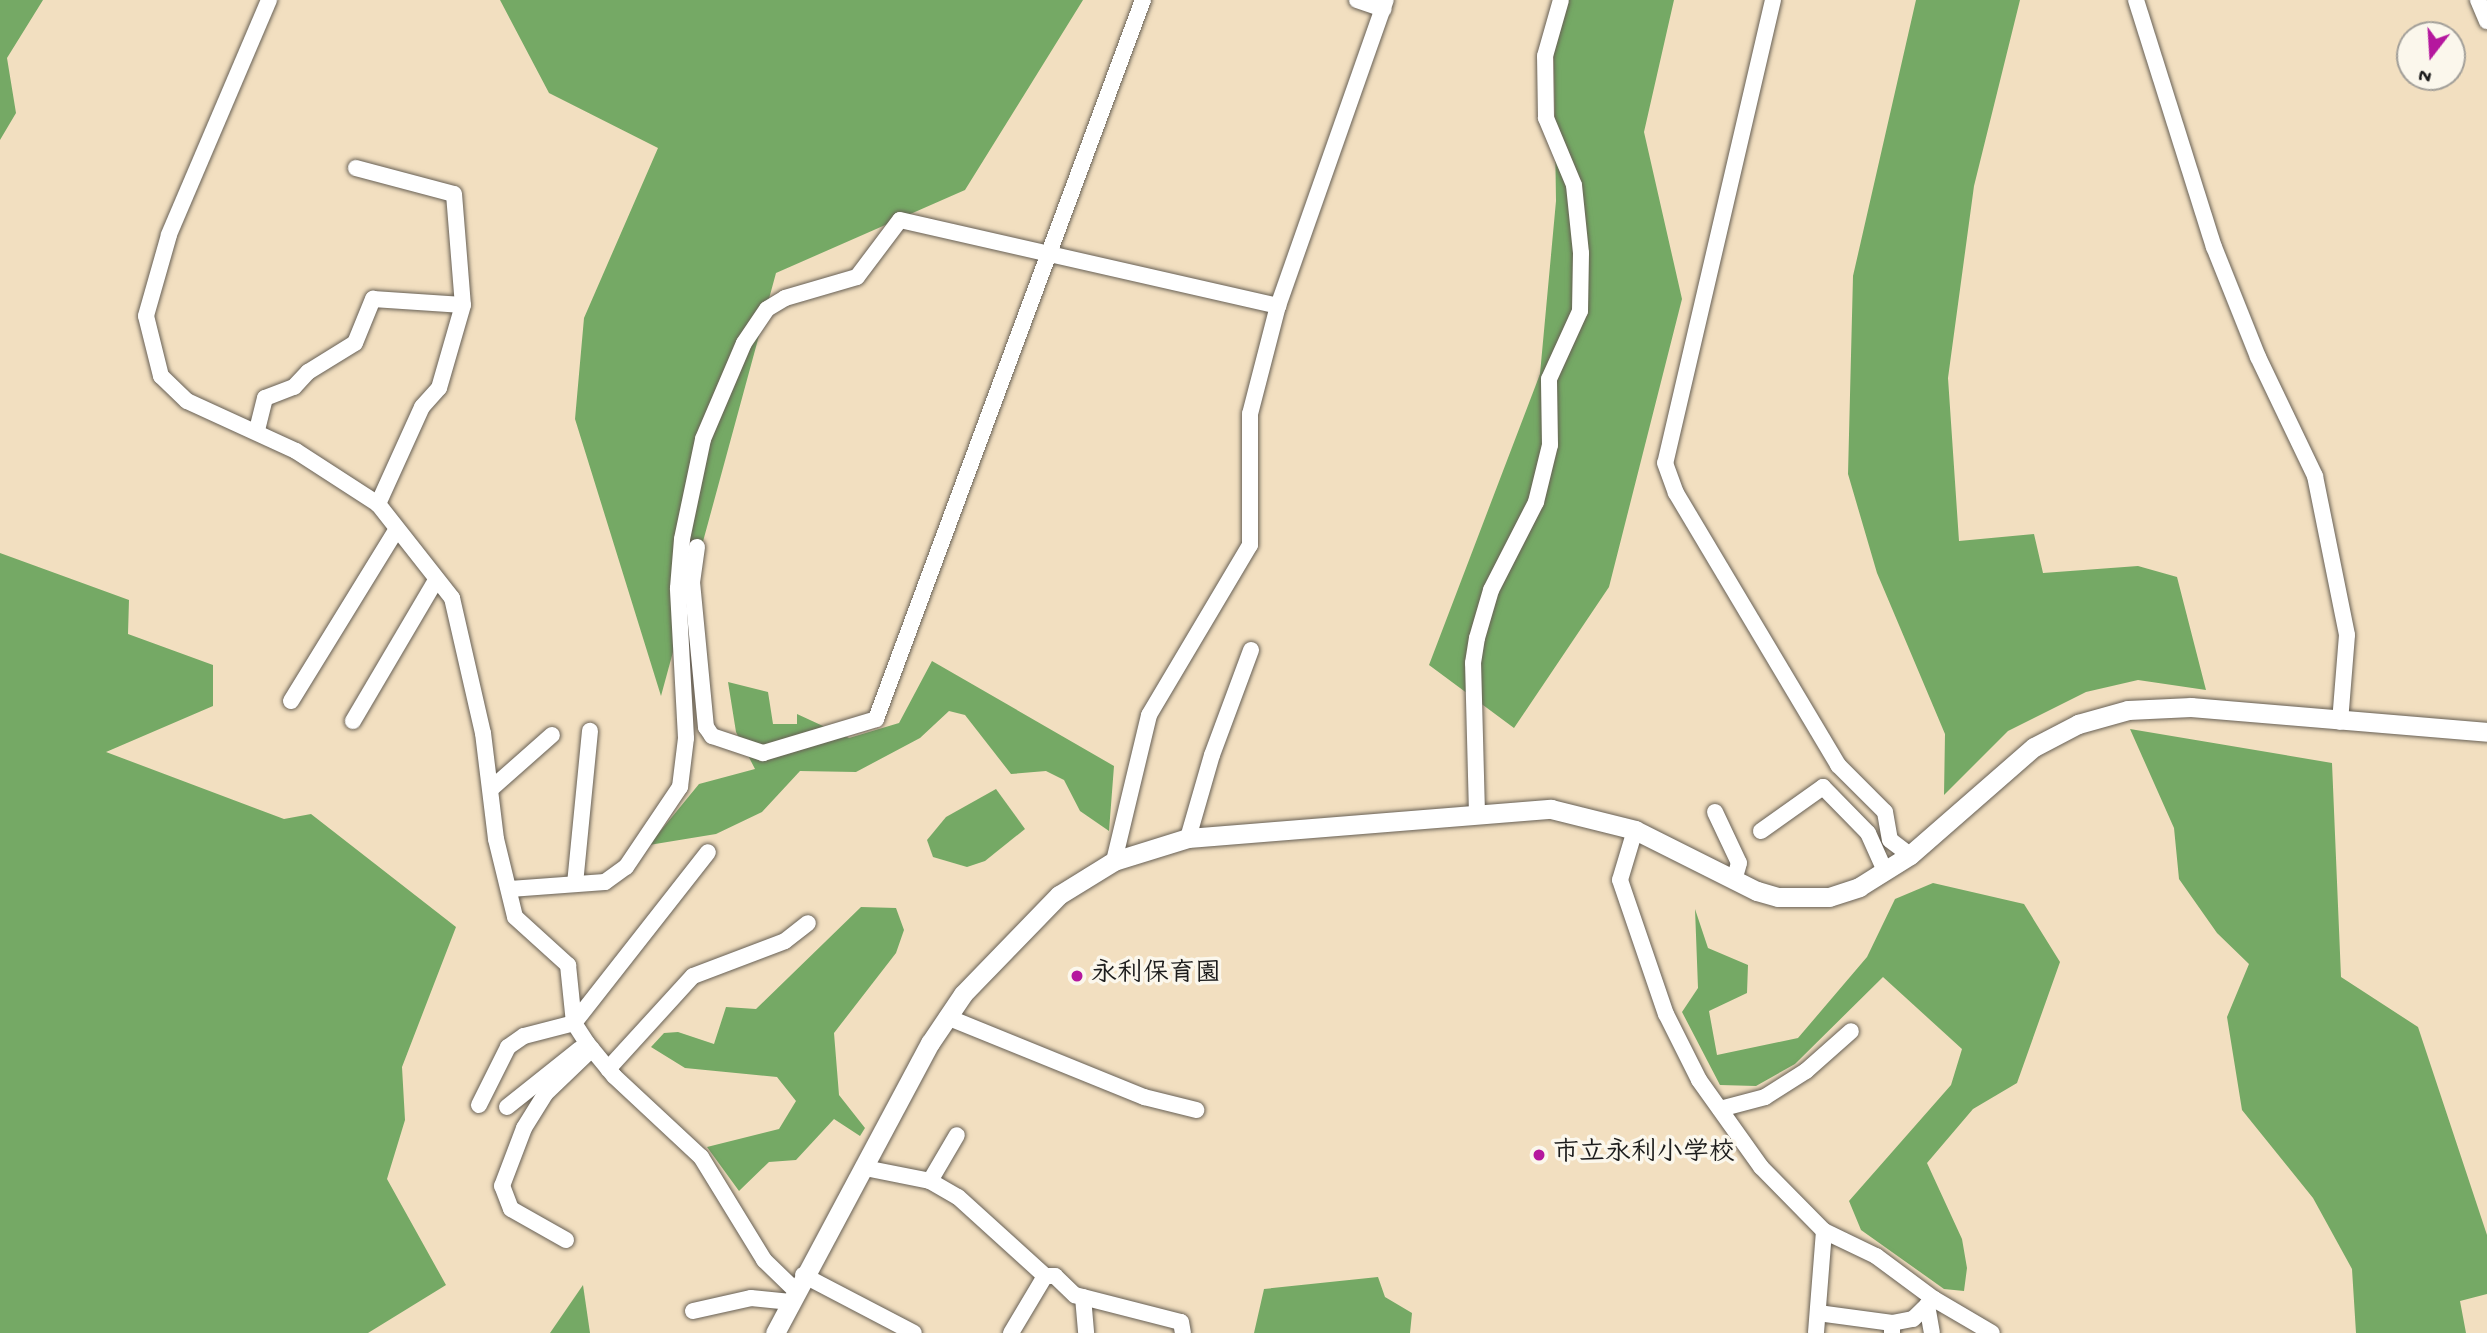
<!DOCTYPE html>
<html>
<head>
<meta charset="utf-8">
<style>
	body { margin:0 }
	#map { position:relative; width:2487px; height:1333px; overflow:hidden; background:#f2dfc0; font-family:"Gochi Hand","Klee One",sans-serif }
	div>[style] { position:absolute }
	.forest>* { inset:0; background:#75a965 }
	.roads { filter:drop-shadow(0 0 2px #676055) drop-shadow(0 0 2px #676055) }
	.minor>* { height:16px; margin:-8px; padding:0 8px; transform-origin:8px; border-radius:8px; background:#fff }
	.tertiary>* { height:19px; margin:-9.5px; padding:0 9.5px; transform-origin:9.5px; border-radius:9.5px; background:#fff }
	.dots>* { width:19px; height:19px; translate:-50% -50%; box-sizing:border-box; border:4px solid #fbf7ec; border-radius:50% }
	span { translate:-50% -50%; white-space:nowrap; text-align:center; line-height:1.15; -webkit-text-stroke:7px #fbf7ec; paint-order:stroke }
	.poi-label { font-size:26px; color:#1c1c1c; font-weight:700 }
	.left { translate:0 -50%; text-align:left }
	.north { position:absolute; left:2396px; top:21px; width:70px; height:70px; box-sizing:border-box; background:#fbf7ec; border:2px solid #a29f99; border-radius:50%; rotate:197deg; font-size:19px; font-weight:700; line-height:28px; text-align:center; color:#1c1c1c }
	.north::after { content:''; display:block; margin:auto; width:24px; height:32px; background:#b5179e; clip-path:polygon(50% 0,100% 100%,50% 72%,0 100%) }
</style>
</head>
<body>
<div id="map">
	<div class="forest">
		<div style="clip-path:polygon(0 0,43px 0,7px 58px,16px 113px,0 140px)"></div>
		<div style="clip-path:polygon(500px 0,1083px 0,965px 190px,776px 273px,661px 696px,575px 419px,584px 318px,658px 148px,549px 93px)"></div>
		<div style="clip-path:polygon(1553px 0,1674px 0,1644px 132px,1682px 299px,1609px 587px,1514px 728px,1429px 665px,1540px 374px,1556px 201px)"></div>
		<div style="clip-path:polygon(1916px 0,2020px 0,1974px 186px,1948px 378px,1959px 541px,2034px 534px,2043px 573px,2138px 566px,2177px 577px,2206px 690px,2138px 680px,2086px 692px,2008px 731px,1944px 795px,1945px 734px,1877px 573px,1848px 474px,1853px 276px)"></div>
		<div style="clip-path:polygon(0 553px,129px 600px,128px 634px,213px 665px,213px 706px,106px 752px,284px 819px,311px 814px,456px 927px,402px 1067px,405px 1120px,387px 1179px,446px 1285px,368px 1333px,0 1333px)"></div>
		<div style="clip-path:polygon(932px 661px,1114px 766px,1109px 831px,1080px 811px,1064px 780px,1046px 771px,1011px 774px,965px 715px,949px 711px,920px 738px,856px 772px,800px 771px,762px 812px,716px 834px,649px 845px,699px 784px,755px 769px,736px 732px,728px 682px,768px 692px,773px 724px,797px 724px,797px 714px,849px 738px,899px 723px)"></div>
		<div style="clip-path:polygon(2130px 729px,2332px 763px,2341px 977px,2418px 1027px,2487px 1235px,2487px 1294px,2460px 1301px,2466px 1333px,2356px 1333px,2352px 1269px,2313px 1198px,2242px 1110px,2227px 1017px,2249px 964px,2217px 933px,2179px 879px,2174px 828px)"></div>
		<div style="clip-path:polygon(996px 789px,1025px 829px,985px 861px,967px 867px,933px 857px,927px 840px,946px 817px)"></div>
		<div style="clip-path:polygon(1933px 883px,2024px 904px,2060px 962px,2017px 1083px,1973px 1109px,1927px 1163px,1962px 1239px,1967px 1268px,1964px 1291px,1944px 1289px,1861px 1230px,1849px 1201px,1951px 1085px,1962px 1049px,1883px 977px,1795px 1064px,1756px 1086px,1720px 1085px,1682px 1012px,1698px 988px,1695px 909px,1708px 948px,1748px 965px,1747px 993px,1709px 1011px,1717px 1055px,1798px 1038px,1867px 957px,1895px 899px)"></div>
		<div style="clip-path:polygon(861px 907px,896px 908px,904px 930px,896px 953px,834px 1033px,839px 1095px,865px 1128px,860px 1136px,834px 1119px,796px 1160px,769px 1162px,739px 1191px,707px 1147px,779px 1129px,796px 1101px,777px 1077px,685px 1068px,651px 1047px,664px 1033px,678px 1032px,714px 1044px,726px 1007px,756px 1009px)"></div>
		<div style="clip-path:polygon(1378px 1277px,1385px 1297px,1412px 1313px,1410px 1333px,1254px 1333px,1264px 1289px)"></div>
		<div style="clip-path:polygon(583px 1285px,590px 1333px,550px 1333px)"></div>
	</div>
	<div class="roads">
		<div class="minor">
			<div style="left:269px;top:0;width:255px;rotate:113.1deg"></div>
			<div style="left:169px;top:235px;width:84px;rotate:105.9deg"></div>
			<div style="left:146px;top:316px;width:62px;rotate:76deg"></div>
			<div style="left:161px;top:376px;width:36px;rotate:44deg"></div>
			<div style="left:187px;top:401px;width:120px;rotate:24.6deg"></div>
			<div style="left:296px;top:451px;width:98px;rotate:32.9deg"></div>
			<div style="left:378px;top:504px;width:120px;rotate:51.8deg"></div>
			<div style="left:452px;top:598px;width:139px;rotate:77.1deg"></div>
			<div style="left:483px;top:733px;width:107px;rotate:83deg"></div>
			<div style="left:496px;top:839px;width:80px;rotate:76.3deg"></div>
			<div style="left:515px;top:917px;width:72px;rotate:42.2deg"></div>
			<div style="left:568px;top:965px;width:58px;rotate:84.1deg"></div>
			<div style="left:574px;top:1023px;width:24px;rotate:57deg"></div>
			<div style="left:587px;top:1043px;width:43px;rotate:50.7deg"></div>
			<div style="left:614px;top:1076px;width:119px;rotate:43deg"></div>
			<div style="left:701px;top:1157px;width:121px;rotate:58.5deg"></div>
			<div style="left:764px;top:1260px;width:46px;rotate:44.1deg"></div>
			<div style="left:1357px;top:0;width:28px;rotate:19deg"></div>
			<div style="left:1773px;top:0;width:475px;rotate:103.1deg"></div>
			<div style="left:1665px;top:463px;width:32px;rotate:70deg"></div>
			<div style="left:1676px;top:493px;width:317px;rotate:59.2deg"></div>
			<div style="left:1838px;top:765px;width:66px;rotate:45deg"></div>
			<div style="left:1885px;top:812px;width:28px;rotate:80deg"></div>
			<div style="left:1890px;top:840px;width:25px;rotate:37deg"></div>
			<div style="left:2136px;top:0;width:259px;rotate:72.5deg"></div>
			<div style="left:2214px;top:247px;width:118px;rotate:68.2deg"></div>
			<div style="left:2258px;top:357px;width:132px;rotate:64.4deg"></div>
			<div style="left:2315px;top:476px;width:162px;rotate:78.6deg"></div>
			<div style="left:2347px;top:635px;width:87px;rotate:94.6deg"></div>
			<div style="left:2478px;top:0;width:23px;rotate:67deg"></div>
			<div style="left:356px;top:168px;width:101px;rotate:14.9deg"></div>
			<div style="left:454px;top:194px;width:111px;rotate:85.4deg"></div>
			<div style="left:463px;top:305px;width:86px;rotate:106.1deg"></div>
			<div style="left:439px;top:388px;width:25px;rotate:132deg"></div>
			<div style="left:422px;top:407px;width:107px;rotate:114.4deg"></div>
			<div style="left:257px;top:430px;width:33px;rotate:-76deg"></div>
			<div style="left:265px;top:398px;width:31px;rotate:-21deg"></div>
			<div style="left:294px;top:387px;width:21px;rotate:-47deg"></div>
			<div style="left:308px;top:372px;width:55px;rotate:-31.7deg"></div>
			<div style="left:355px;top:343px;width:48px;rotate:-67.8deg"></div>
			<div style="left:373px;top:299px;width:90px;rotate:3.8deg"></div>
			<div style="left:697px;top:547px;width:35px;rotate:98deg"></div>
			<div style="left:692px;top:582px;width:146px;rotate:84.5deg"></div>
			<div style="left:706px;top:727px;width:11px;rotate:56deg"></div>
			<div style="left:712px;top:736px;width:54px;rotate:18.4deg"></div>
			<div style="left:763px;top:753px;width:118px;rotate:-16.7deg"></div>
			<div style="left:876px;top:719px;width:767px;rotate:-69.63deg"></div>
			<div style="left:291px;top:701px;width:202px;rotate:-58.4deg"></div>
			<div style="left:353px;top:721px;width:164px;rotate:-59.5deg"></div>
			<div style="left:492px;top:788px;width:80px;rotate:-41.5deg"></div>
			<div style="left:1715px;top:812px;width:56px;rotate:64.8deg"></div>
			<div style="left:1739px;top:863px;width:18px;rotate:106deg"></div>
			<div style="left:1477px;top:814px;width:151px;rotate:-91.5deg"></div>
			<div style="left:1473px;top:663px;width:25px;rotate:-81deg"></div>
			<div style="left:1477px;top:638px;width:50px;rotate:-73.7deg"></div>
			<div style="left:1491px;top:590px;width:99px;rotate:-62.9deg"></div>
			<div style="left:1536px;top:502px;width:59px;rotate:-76.2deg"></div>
			<div style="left:1550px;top:445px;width:66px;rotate:-90.9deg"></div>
			<div style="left:1549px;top:379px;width:75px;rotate:-65.5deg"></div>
			<div style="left:1580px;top:311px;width:58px;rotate:-89deg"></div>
			<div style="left:1581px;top:253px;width:68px;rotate:-95.9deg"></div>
			<div style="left:1574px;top:185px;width:73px;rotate:-112.7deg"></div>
			<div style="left:1546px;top:118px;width:62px;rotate:-90.9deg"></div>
			<div style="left:1545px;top:56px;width:58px;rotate:-74.1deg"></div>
			<div style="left:1635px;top:830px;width:52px;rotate:106.7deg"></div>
			<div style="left:1620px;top:880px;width:142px;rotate:71.1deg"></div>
			<div style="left:1666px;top:1014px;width:74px;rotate:63.4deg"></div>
			<div style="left:1699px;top:1080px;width:107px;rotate:54.5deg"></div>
			<div style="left:1761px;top:1167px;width:90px;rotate:45.5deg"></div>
			<div style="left:1824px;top:1231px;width:102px;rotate:94.5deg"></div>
			<div style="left:1761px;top:831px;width:76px;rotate:-35.4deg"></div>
			<div style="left:1823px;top:787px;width:64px;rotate:45.6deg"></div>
			<div style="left:1868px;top:833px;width:42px;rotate:65.9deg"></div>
			<div style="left:1188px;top:838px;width:86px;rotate:-73.9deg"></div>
			<div style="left:1212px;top:755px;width:112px;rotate:-69.6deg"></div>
			<div style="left:1114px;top:861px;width:150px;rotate:-76.5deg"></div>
			<div style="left:1149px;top:715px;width:198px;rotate:-59.3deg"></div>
			<div style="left:1250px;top:545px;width:131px;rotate:-90deg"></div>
			<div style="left:1250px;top:414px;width:112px;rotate:-75.5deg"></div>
			<div style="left:1278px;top:306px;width:324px;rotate:-70.6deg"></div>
			<div style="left:575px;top:884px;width:154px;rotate:-84.4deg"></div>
			<div style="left:510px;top:889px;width:95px;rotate:-4.2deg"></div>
			<div style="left:605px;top:882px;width:26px;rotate:-36deg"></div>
			<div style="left:626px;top:867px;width:97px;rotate:-56deg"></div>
			<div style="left:680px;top:787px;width:49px;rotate:-83deg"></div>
			<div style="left:686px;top:738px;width:150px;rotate:-93.1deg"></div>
			<div style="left:678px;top:588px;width:49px;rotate:-85.3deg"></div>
			<div style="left:682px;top:539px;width:102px;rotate:-78.1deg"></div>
			<div style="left:703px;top:439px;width:104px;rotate:-66.9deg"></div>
			<div style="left:744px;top:343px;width:41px;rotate:-55.9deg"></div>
			<div style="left:767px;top:309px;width:21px;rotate:-31deg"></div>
			<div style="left:785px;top:298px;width:75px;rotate:-16.3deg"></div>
			<div style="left:857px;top:277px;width:71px;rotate:-53deg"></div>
			<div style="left:900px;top:220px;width:388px;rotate:12.8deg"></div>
			<div style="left:947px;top:1017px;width:213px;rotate:22.1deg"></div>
			<div style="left:1144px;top:1097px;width:54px;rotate:14deg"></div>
			<div style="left:608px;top:1069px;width:126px;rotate:-47.6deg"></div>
			<div style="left:693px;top:976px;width:98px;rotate:-20.8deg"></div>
			<div style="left:785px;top:941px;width:29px;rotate:-38deg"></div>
			<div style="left:479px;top:1105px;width:65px;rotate:-63.4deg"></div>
			<div style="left:508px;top:1047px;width:19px;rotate:-35deg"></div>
			<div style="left:524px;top:1036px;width:52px;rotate:-14.6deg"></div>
			<div style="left:574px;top:1023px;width:217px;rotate:-51.9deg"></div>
			<div style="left:507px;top:1107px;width:93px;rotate:-38.5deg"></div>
			<div style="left:1720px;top:1109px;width:47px;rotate:-14.9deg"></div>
			<div style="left:1765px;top:1097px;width:49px;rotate:-32.4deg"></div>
			<div style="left:1806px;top:1071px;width:60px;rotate:-41.6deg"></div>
			<div style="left:865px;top:1168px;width:66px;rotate:11.3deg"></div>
			<div style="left:930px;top:1181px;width:32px;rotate:30deg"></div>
			<div style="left:958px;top:1197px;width:118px;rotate:42.2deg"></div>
			<div style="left:1045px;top:1276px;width:10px"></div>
			<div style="left:1055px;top:1276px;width:28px;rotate:44deg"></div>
			<div style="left:1075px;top:1295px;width:109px;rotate:14.3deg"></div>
			<div style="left:1181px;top:1322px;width:11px;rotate:80deg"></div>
			<div style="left:930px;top:1181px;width:53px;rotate:-59.6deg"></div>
			<div style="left:1824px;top:1231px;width:58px;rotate:25.7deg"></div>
			<div style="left:1876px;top:1256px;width:72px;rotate:36.6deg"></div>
			<div style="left:1934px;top:1299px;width:67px;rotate:30.4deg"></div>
			<div style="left:566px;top:1240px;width:63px;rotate:-150.6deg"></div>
			<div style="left:511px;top:1209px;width:25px;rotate:-111deg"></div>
			<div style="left:502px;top:1186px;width:62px;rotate:-69.2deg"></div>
			<div style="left:524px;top:1128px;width:40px;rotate:-58deg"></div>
			<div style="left:545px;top:1094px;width:65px;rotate:-43.8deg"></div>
			<div style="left:803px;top:1275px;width:125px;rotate:27.6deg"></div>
			<div style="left:1083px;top:1297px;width:36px;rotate:85deg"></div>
			<div style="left:1927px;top:1305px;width:28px;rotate:80deg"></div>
			<div style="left:693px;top:1311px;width:59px;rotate:-12.6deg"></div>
			<div style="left:751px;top:1298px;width:40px;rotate:5.7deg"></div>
			<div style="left:1818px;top:1313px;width:75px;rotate:7.7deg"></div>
			<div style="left:1892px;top:1323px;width:10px;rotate:90deg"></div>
			<div style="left:1892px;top:1323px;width:21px;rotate:-11deg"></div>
			<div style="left:1913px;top:1319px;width:29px;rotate:-44deg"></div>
			<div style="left:1011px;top:1333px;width:66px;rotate:-59.2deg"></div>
		</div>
		<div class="tertiary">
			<div style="left:775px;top:1333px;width:329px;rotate:-61.9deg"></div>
			<div style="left:930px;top:1043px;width:59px;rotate:-56deg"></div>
			<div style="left:963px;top:994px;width:138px;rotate:-45.9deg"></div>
			<div style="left:1059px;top:895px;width:65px;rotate:-31.7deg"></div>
			<div style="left:1114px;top:861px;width:77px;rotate:-17.3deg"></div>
			<div style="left:1188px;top:838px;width:364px;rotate:-4.6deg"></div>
			<div style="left:1551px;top:809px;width:87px;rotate:14deg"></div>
			<div style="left:1635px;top:830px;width:136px;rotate:26.6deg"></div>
			<div style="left:1757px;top:891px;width:22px;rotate:16deg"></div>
			<div style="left:1778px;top:897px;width:51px"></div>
			<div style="left:1829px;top:897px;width:32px;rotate:-18deg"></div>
			<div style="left:1859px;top:887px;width:60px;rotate:-32.1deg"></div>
			<div style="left:1910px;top:855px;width:164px;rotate:-41.1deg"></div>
			<div style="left:2034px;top:747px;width:50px;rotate:-27.6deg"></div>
			<div style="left:2078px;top:724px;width:52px;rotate:-15.6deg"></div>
			<div style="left:2128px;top:710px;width:63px;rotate:-2.7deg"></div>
			<div style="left:2191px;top:707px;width:297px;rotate:4.8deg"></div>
		</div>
	</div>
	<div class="dots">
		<div style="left:1077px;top:976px;background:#b5179e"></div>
		<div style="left:1539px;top:1155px;background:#b5179e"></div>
	</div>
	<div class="poi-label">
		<span class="left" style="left:1091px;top:976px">永利保育園</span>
		<span class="left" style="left:1553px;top:1155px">市立永利小学校</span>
	</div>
	<div class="north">N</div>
</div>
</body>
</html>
